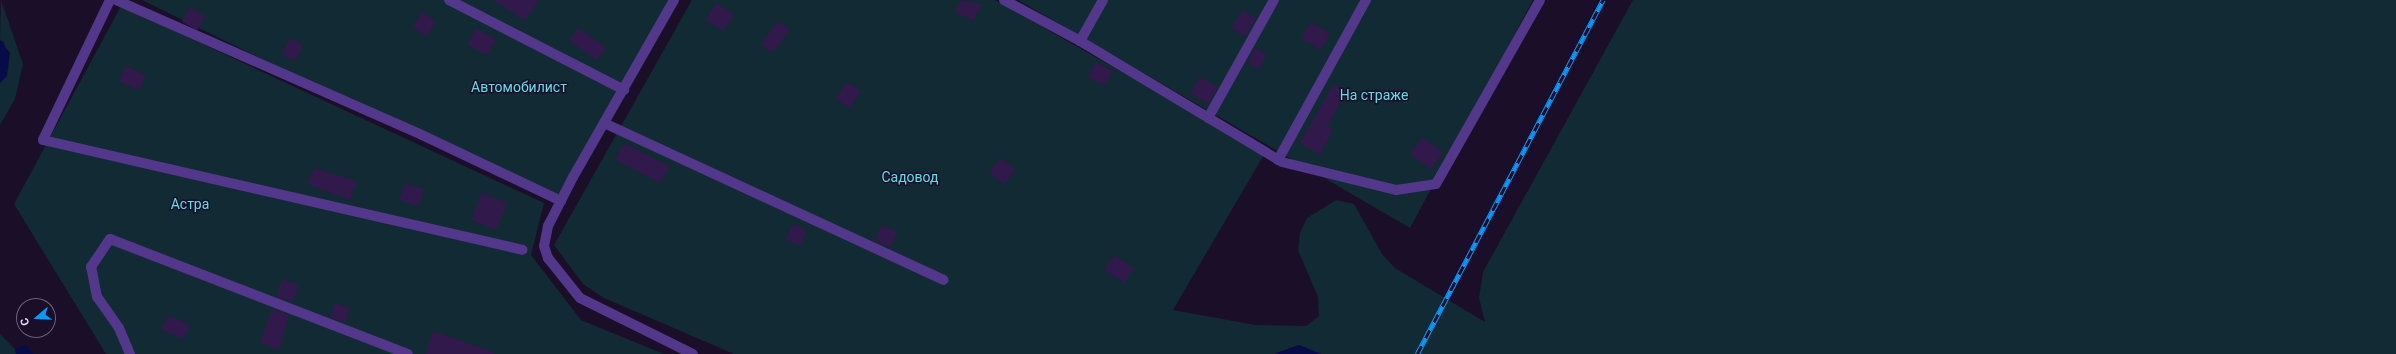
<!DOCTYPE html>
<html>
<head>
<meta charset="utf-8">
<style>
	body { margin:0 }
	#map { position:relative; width:2396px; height:354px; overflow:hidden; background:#1b0e29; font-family:Roboto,sans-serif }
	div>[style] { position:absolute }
	.green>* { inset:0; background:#112a33 }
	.water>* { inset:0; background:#070c49 }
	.building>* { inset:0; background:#32194b; transform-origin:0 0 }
	.minor>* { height:10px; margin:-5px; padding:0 5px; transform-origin:5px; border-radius:5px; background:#53378a }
	.rail>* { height:4.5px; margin-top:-2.25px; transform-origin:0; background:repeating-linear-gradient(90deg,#1b0e29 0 9px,#029bff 0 18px); box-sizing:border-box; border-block:1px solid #029bff }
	span { translate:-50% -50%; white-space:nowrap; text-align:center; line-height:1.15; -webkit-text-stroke:3px #1b0e29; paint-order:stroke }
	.park-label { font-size:14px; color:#5ae0e7 }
	.north { position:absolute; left:16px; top:298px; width:40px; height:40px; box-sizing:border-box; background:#1b0e29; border:1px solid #6d5e7f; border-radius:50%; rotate:251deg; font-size:11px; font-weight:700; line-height:16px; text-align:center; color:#e7d6ff }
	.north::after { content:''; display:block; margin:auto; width:14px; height:18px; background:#029bff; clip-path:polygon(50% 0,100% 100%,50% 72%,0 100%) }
</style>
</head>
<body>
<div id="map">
	<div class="green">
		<div style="clip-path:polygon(1px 0,23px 64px,15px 99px,0 125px,0 83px,7px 75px,4px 42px,0 40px)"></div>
		<div style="clip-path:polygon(142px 0,671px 0,555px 203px)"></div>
		<div style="clip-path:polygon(692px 0,995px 0,1265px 153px,1173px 310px,1255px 325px,1306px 326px,1319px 316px,1318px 297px,1298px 250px,1300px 233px,1307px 218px,1336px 200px,1354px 204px,1382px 254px,1395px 268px,1485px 322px,1479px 298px,1483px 272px,1633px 0,2396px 0,2396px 354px,1321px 354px,1299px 345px,1274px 354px,734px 354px,604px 298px,583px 284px,554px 245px)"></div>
		<div style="clip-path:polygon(1018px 0,1533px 0,1410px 228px)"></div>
		<div style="clip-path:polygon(121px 6px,544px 203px,531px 255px,581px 320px,664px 354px,106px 354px,14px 204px)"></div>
		<div style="clip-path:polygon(0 334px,15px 349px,16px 354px,0 354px)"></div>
	</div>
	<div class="water">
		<div style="clip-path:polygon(0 40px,10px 53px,7px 76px,0 83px)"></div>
		<div style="clip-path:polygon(26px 345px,33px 354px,16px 354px,15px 349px)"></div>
		<div style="clip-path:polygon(1299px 345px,1321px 354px,1274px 354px)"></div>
	</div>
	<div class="building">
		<div style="clip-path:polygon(493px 0,539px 0,525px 21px)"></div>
		<div style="clip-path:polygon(961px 0,982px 4px,973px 21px,955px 12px)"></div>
		<div style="left:716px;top:3px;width:21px;height:20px;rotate:31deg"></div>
		<div style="left:190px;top:7px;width:18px;height:17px;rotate:29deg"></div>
		<div style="left:1242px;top:10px;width:16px;height:21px;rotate:30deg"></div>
		<div style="left:422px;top:12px;width:17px;height:18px;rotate:33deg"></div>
		<div style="left:778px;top:21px;width:15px;height:29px;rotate:37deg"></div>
		<div style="left:1310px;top:22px;width:23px;height:19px;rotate:29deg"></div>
		<div style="left:476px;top:28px;width:23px;height:19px;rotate:29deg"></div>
		<div style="left:578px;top:28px;width:34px;height:16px;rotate:34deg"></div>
		<div style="left:290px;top:38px;width:15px;height:18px;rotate:28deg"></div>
		<div style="left:1255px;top:48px;width:13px;height:17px;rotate:27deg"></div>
		<div style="left:1096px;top:62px;width:19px;height:17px;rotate:28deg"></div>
		<div style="left:126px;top:66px;width:22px;height:17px;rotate:24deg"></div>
		<div style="left:1199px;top:77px;width:21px;height:19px;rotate:28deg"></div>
		<div style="left:846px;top:82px;width:17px;height:20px;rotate:31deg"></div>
		<div style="clip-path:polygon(1333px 84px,1346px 91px,1328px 126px,1333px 129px,1320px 155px,1300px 143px)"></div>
		<div style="left:1422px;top:137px;width:26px;height:21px;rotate:36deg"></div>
		<div style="left:624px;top:143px;width:51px;height:19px;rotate:27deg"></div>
		<div style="left:1000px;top:158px;width:19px;height:19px;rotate:35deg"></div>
		<div style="clip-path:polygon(314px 168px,357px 181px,350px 200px,307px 184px)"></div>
		<div style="left:405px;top:183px;width:20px;height:18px;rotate:18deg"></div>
		<div style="left:482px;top:193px;width:27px;height:29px;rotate:22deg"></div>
		<div style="left:792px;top:224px;width:16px;height:17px;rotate:22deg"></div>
		<div style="left:882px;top:225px;width:17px;height:17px;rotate:24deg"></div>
		<div style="left:1114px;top:255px;width:24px;height:18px;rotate:33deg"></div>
		<div style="left:282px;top:279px;width:18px;height:18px;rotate:19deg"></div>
		<div style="left:335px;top:303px;width:16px;height:15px;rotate:18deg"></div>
		<div style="clip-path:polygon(272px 309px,289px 315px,279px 350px,260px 342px)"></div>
		<div style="left:168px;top:315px;width:24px;height:16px;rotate:24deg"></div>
		<div style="clip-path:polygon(433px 331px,493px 352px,493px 354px,426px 354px)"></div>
	</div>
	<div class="minor">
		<div style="left:110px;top:0;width:155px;rotate:115.6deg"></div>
		<div style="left:43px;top:140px;width:492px;rotate:12.9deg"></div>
		<div style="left:116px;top:0;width:334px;rotate:23.8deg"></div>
		<div style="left:422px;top:135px;width:154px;rotate:25.4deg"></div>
		<div style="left:449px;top:0;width:197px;rotate:27.2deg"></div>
		<div style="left:674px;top:0;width:204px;rotate:119.7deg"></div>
		<div style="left:573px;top:177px;width:55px;rotate:117deg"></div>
		<div style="left:548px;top:226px;width:20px;rotate:101deg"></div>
		<div style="left:544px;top:246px;width:13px;rotate:72deg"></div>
		<div style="left:548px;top:258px;width:51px;rotate:51.3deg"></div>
		<div style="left:580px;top:298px;width:126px;rotate:26.4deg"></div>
		<div style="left:1004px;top:0;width:86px;rotate:28.3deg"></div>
		<div style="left:1080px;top:41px;width:235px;rotate:30.9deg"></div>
		<div style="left:1282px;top:162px;width:117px;rotate:13.8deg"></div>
		<div style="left:1396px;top:190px;width:40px;rotate:-8.5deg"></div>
		<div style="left:1436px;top:184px;width:211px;rotate:-60.5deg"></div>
		<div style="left:1080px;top:41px;width:47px;rotate:-60.7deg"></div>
		<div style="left:1208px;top:118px;width:135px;rotate:-60.8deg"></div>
		<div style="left:604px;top:123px;width:374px;rotate:24.8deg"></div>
		<div style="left:1278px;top:160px;width:183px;rotate:-61.2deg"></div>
		<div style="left:130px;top:354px;width:28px;rotate:-113deg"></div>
		<div style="left:119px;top:328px;width:38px;rotate:-125deg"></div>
		<div style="left:97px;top:297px;width:31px;rotate:-101deg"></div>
		<div style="left:91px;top:267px;width:34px;rotate:-56deg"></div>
		<div style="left:110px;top:239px;width:319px;rotate:21.1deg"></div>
	</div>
	<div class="rail">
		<div style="left:1417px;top:354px;width:400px;rotate:-62.3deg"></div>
	</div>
	<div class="park-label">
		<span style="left:519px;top:87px">Автомобилист</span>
		<span style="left:1374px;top:95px">На страже</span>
		<span style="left:910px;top:177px">Садовод</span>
		<span style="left:190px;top:204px">Астра</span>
	</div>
	<div class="north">С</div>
</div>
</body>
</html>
